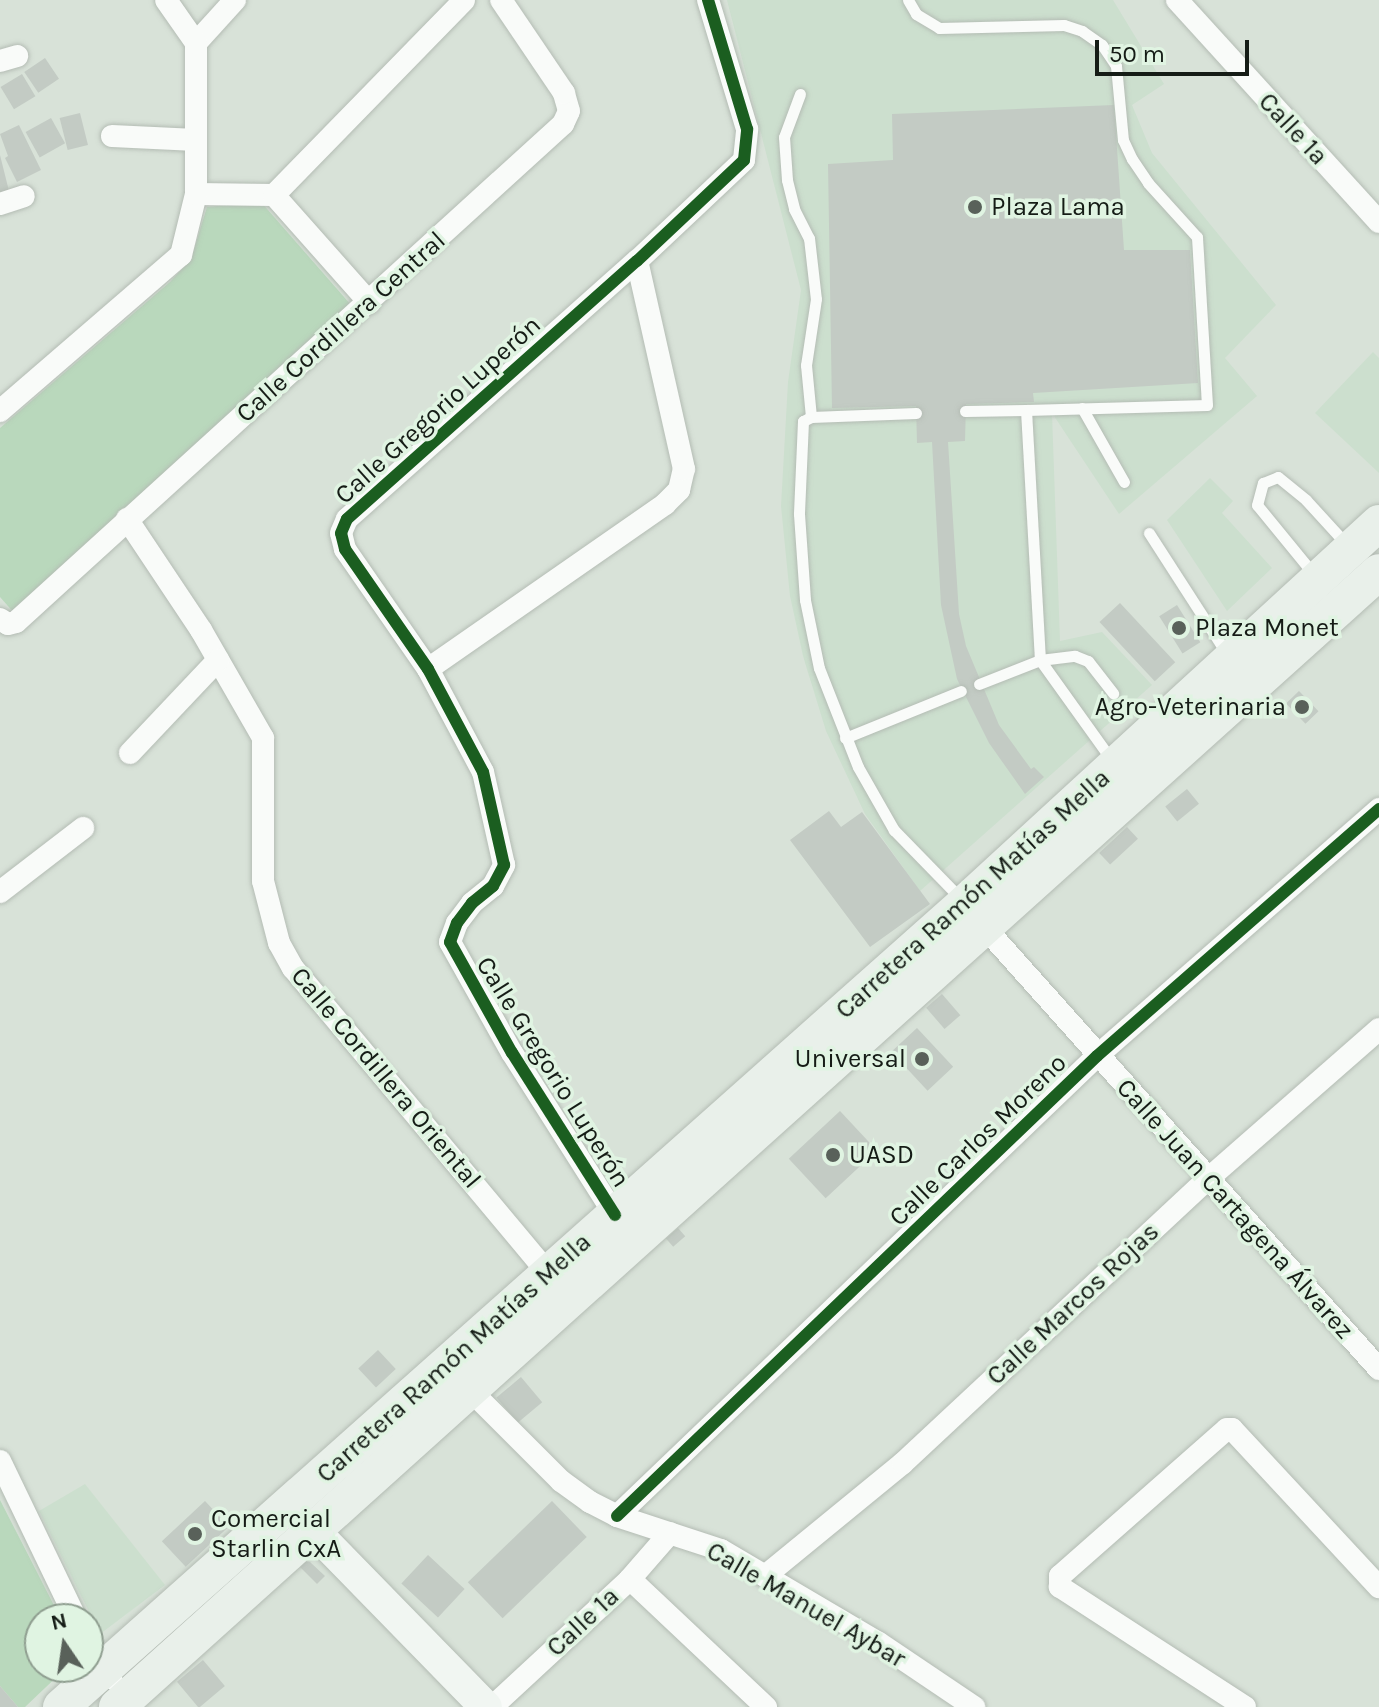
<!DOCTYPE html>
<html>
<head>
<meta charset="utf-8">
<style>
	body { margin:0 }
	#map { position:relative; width:1379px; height:1707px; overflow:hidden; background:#d8e2d8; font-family:Karla,sans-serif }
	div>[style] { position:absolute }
	.built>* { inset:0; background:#ccdfce }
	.green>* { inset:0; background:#b9d8bc }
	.building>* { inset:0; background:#c3cbc4; transform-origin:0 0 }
	.roads { filter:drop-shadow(0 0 2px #b4bcb4) drop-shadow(0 0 2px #b4bcb4) }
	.lane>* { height:11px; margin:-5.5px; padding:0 5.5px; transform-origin:5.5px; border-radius:5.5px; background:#f9fbf9 }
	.street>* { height:22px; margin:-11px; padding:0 11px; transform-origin:11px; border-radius:11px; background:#f9fbf9 }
	.secondary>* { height:32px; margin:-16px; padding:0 16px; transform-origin:16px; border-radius:16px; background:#f1f6f2 }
	.primary>* { height:36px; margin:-18px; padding:0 18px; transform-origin:18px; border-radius:18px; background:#e9f0ea }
	.cycleway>* { height:12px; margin:-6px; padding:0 6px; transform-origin:6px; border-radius:6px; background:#1b5e20 }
	.dots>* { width:22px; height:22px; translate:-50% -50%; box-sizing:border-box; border:4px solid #e0f4e2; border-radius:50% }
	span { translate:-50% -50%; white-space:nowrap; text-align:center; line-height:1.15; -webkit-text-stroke:7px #e0f4e2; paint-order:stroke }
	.street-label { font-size:26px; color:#151c16 }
	.poi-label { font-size:26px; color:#151c16 }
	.left { translate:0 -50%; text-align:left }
	.right { translate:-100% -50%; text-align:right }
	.north { position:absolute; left:24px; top:1603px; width:80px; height:80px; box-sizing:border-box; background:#e0f4e2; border:2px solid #8f9e90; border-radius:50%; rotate:347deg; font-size:22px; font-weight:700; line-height:32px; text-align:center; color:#151c16 }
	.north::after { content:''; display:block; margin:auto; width:28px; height:36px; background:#59615a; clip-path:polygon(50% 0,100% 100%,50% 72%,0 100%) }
	.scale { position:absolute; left:1095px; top:40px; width:154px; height:36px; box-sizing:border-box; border:4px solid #151c16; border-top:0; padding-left:10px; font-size:24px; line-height:28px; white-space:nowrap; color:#151c16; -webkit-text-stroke:6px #e0f4e2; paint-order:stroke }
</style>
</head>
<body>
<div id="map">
	<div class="built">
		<div style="clip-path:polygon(727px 0,1113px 0,1164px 84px,1132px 105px,1152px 153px,1276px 305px,1225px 358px,1257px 396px,1119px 514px,1052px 413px,1060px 641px,1102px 632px,1152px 685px,920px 891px,865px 814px,826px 731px,803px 656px,790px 596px,781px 506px,788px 382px,801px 290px)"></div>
		<div style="clip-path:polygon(1373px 352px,1379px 358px,1379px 473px,1315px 413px)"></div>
		<div style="clip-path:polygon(1210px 478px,1233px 501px,1222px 513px,1272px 568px,1227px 611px,1167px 520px)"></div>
		<div style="clip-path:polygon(85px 1484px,165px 1585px,100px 1634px,39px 1511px)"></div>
	</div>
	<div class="green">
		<div style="clip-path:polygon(261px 202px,351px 305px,15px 614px,0 597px,0 428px,170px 282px,191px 259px,207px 207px)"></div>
		<div style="clip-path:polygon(0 1500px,61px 1619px,40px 1619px,40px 1667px,67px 1667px,25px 1707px,18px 1707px,0 1686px)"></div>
	</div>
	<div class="building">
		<div style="left:45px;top:58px;width:25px;height:25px;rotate:56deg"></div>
		<div style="left:22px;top:74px;width:26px;height:25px;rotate:59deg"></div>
		<div style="clip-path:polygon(1114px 105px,1124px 250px,1190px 250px,1198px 383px,1033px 393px,1034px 402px,966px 404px,965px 441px,948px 442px,959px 614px,966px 646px,999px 725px,1031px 769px,1034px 767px,1044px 777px,1025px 794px,989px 743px,957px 679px,941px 605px,932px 442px,917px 443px,916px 406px,832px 408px,828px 164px,893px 160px,892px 114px)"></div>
		<div style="left:80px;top:113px;width:33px;height:21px;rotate:76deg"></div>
		<div style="left:51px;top:118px;width:29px;height:29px;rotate:61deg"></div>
		<div style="clip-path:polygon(19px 125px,41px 170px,17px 182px,5px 158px,8px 156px,0 134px)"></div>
		<div style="clip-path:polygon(0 155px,9px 191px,0 193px)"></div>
		<div style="left:1120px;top:603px;width:81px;height:28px;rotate:47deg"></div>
		<div style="left:1177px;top:605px;width:44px;height:21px;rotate:58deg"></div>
		<div style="left:1299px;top:691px;width:28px;height:18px;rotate:46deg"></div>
		<div style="left:1187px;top:789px;width:19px;height:28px;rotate:51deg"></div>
		<div style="clip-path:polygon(829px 811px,841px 827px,862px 812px,930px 904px,870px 947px,790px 840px)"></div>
		<div style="left:1127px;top:827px;width:16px;height:38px;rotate:47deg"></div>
		<div style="left:942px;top:994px;width:28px;height:21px;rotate:49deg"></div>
		<div style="left:917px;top:1028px;width:53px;height:35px;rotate:47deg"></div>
		<div style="left:840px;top:1111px;width:54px;height:70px;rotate:47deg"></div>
		<div style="left:678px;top:1228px;width:11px;height:16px;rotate:49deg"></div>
		<div style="left:378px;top:1350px;width:26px;height:27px;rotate:47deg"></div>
		<div style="left:521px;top:1377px;width:33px;height:32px;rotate:50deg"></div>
		<div style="left:205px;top:1501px;width:35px;height:59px;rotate:47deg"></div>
		<div style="left:552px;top:1501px;width:50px;height:117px;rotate:46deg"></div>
		<div style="left:428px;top:1555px;width:50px;height:39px;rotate:43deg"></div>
		<div style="clip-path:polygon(305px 1562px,310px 1562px,325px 1576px,317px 1584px,300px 1567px)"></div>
		<div style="left:203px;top:1660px;width:34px;height:34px;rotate:50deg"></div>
		<div style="clip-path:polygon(0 1686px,18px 1707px,0 1707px)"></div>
	</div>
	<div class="roads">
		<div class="lane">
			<div style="left:908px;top:0;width:16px;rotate:60deg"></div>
			<div style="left:916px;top:14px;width:27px;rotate:31deg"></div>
			<div style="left:939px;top:28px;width:125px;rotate:-1.4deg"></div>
			<div style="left:1064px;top:25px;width:19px;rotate:18deg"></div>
			<div style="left:1082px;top:31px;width:24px;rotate:35deg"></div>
			<div style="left:1102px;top:45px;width:25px;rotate:56deg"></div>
			<div style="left:1116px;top:66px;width:74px;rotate:84.6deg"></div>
			<div style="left:1123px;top:140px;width:21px;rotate:65deg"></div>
			<div style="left:1132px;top:159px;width:29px;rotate:56deg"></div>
			<div style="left:1148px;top:183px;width:73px;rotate:47.8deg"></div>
			<div style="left:1197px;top:237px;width:168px;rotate:86.6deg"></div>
			<div style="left:1207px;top:405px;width:181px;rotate:178.4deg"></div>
			<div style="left:1026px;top:410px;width:250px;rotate:86.8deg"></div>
			<div style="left:1040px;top:660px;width:125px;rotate:54.4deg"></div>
			<div style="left:800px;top:94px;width:46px;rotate:110.4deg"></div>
			<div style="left:784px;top:137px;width:43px;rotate:86deg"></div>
			<div style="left:787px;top:180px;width:30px;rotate:76deg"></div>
			<div style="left:794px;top:209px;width:33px;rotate:63deg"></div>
			<div style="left:809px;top:238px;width:61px;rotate:83.5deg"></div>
			<div style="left:816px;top:299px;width:67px;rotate:98.6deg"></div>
			<div style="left:806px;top:365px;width:52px;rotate:84.5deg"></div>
			<div style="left:1082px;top:408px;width:85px;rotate:60.4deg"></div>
			<div style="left:965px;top:411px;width:61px;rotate:-0.9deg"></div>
			<div style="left:916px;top:413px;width:105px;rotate:177.8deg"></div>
			<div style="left:811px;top:417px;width:9px;rotate:153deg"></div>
			<div style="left:803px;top:421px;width:93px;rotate:92.5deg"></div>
			<div style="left:799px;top:514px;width:86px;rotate:86deg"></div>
			<div style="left:805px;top:600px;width:69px;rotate:78.4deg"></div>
			<div style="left:819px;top:668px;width:106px;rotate:68.5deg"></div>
			<div style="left:858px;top:767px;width:73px;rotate:60.3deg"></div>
			<div style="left:894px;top:830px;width:98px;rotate:45.8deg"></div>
			<div style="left:1149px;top:533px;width:148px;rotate:57.2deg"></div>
			<div style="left:1316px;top:577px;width:93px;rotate:-129.3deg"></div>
			<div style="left:1257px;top:505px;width:23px;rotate:-75deg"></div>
			<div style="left:1263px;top:483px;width:16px;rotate:-22deg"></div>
			<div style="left:1278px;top:477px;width:36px;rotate:39deg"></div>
			<div style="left:1306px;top:500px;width:62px;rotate:47.6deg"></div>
			<div style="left:979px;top:684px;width:66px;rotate:-21.5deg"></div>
			<div style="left:1040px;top:660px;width:35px;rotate:-7deg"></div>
			<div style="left:1075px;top:656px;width:14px;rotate:21deg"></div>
			<div style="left:1088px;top:661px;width:41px;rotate:52deg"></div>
			<div style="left:845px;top:738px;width:125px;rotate:-22.1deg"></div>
		</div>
		<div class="street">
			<div style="left:1177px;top:0;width:300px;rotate:47.7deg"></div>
			<div style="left:196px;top:43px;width:58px;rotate:-47.8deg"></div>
			<div style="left:0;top:61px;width:18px;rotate:-16deg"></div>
			<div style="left:112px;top:136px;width:84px;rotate:2.7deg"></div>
			<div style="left:196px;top:194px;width:78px;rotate:0.7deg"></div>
			<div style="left:274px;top:195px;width:144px;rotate:48.4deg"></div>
			<div style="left:274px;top:195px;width:272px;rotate:-45.7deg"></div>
			<div style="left:0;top:204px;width:25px;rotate:-18deg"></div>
			<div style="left:0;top:411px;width:239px;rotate:-40.8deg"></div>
			<div style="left:181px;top:255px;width:63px;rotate:-76.2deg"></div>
			<div style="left:196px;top:194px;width:151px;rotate:-90deg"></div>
			<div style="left:196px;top:43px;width:52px;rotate:-124.9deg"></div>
			<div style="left:127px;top:519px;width:133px;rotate:56.3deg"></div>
			<div style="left:201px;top:630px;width:125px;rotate:60.1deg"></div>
			<div style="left:263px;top:738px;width:143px;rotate:90deg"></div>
			<div style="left:263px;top:881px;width:64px;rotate:75.5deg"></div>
			<div style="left:279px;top:943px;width:29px;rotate:61deg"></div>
			<div style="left:293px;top:968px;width:399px;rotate:50.1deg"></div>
			<div style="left:0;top:619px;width:9px;rotate:32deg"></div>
			<div style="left:8px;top:624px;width:8px;rotate:-14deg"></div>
			<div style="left:16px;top:622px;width:740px;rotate:-42.32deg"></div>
			<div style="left:563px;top:124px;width:14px;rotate:-65deg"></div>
			<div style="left:569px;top:111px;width:19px;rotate:-106deg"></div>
			<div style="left:564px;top:93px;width:112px;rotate:-124.1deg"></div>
			<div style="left:428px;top:669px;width:289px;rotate:-34.8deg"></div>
			<div style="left:665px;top:504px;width:20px;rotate:-45deg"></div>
			<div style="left:679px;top:490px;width:22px;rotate:-77deg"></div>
			<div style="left:684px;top:469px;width:213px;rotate:-102.7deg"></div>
			<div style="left:130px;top:753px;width:128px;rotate:-46.6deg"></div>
			<div style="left:0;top:892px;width:105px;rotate:-37.6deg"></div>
			<div style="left:978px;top:920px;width:602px;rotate:48.23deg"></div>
			<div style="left:615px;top:1215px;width:192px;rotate:-122.4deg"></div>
			<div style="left:512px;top:1053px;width:127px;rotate:-119.2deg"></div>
			<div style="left:450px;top:942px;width:20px;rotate:-70deg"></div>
			<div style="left:457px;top:923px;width:25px;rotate:-53deg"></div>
			<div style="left:472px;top:903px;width:27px;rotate:-39deg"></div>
			<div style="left:493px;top:886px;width:24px;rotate:-62deg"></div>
			<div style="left:504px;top:865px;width:95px;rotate:-102.7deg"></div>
			<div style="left:483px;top:772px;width:117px;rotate:-118.1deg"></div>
			<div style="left:428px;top:669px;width:146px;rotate:-124.7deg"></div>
			<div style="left:345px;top:549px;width:16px;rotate:-104deg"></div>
			<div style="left:341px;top:533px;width:15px;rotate:-67deg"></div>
			<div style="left:347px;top:519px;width:388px;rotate:-41.7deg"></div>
			<div style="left:637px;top:261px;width:147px;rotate:-43.3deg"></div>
			<div style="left:744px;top:160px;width:31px;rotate:-84deg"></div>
			<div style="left:747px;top:129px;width:135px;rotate:-106.8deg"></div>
			<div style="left:462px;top:1382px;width:140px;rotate:45deg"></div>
			<div style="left:561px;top:1481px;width:36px;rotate:36deg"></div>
			<div style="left:590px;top:1502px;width:30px;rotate:27deg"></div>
			<div style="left:617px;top:1516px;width:109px;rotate:18.1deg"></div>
			<div style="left:721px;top:1550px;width:183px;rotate:30.5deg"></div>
			<div style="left:879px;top:1643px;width:115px;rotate:34deg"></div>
			<div style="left:0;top:1461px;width:175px;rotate:64.3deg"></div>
			<div style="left:617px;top:1516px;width:665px;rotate:-43.78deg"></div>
			<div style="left:1097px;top:1056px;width:375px;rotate:-41.2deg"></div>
			<div style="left:765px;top:1576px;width:178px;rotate:-39.3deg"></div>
			<div style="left:903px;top:1463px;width:418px;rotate:-43deg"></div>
			<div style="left:1209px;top:1178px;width:226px;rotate:-41.2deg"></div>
			<div style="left:630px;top:1579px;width:187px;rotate:43.3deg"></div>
			<div style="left:88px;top:1642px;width:43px;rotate:57.4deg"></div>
			<div style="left:492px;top:1707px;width:188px;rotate:-42.8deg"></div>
			<div style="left:630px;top:1579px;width:61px;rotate:-49deg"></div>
			<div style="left:1245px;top:1707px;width:221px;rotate:-147deg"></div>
			<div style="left:1060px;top:1587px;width:11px;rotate:-90deg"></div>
			<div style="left:1060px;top:1576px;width:222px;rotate:-41.4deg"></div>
			<div style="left:1227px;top:1429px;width:5px"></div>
			<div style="left:1232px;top:1429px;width:216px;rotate:47.1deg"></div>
		</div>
		<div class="secondary">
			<div style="left:312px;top:1529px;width:249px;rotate:45.7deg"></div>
		</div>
		<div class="primary">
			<div style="left:61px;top:1707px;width:1210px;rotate:-41.65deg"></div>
			<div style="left:965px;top:903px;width:562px;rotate:-42.55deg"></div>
			<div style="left:117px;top:1707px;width:1697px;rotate:-41.97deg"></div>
		</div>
	</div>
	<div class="cycleway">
		<div style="left:615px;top:1215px;width:192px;rotate:-122.4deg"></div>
		<div style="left:512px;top:1053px;width:127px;rotate:-119.2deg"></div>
		<div style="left:450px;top:942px;width:20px;rotate:-70deg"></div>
		<div style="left:457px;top:923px;width:25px;rotate:-53deg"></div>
		<div style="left:472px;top:903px;width:27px;rotate:-39deg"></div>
		<div style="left:493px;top:886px;width:24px;rotate:-62deg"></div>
		<div style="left:504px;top:865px;width:95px;rotate:-102.7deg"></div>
		<div style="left:483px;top:772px;width:117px;rotate:-118.1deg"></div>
		<div style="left:428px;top:669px;width:146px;rotate:-124.7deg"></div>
		<div style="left:345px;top:549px;width:16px;rotate:-104deg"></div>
		<div style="left:341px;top:533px;width:15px;rotate:-67deg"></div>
		<div style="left:347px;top:519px;width:388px;rotate:-41.7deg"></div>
		<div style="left:637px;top:261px;width:147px;rotate:-43.3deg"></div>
		<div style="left:744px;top:160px;width:31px;rotate:-84deg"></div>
		<div style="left:747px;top:129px;width:135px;rotate:-106.8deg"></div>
		<div style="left:617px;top:1516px;width:665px;rotate:-43.78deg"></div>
		<div style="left:1097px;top:1056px;width:375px;rotate:-41.2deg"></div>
	</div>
	<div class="dots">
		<div style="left:975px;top:207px;background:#59615a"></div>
		<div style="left:1179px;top:628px;background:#59615a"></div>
		<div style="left:1302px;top:707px;background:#59615a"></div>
		<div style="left:922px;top:1059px;background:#59615a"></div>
		<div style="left:833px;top:1155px;background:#59615a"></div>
		<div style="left:195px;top:1534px;background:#59615a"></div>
	</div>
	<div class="street-label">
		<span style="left:1293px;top:129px;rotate:47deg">Calle 1a</span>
		<span style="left:341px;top:327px;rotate:-42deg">Calle Cordillera Central</span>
		<span style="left:438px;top:410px;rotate:-42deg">Calle Gregorio Luperón</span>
		<span style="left:973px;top:894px;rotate:-42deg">Carretera Ramón Matías Mella</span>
		<span style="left:553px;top:1072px;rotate:58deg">Calle Gregorio Luperón</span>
		<span style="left:386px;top:1078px;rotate:50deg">Calle Cordillera Oriental</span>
		<span style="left:978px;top:1140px;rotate:-44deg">Calle Carlos Moreno</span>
		<span style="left:1235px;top:1209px;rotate:48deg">Calle Juan Cartagena Álvarez</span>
		<span style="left:1073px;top:1304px;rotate:-43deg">Calle Marcos Rojas</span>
		<span style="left:454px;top:1358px;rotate:-42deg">Carretera Ramón Matías Mella</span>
		<span style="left:806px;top:1605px;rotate:30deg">Calle Manuel Aybar</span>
		<span style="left:583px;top:1622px;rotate:-43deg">Calle 1a</span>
	</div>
	<div class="poi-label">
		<span class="left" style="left:991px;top:207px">Plaza Lama</span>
		<span class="left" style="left:1195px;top:628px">Plaza Monet</span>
		<span class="right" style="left:1286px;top:707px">Agro-Veterinaria</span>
		<span class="right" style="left:906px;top:1059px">Universal</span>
		<span class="left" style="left:849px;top:1155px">UASD</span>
		<span class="left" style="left:211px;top:1534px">Comercial<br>Starlin CxA</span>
	</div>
	<div class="north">N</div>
	<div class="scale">50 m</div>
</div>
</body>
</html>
